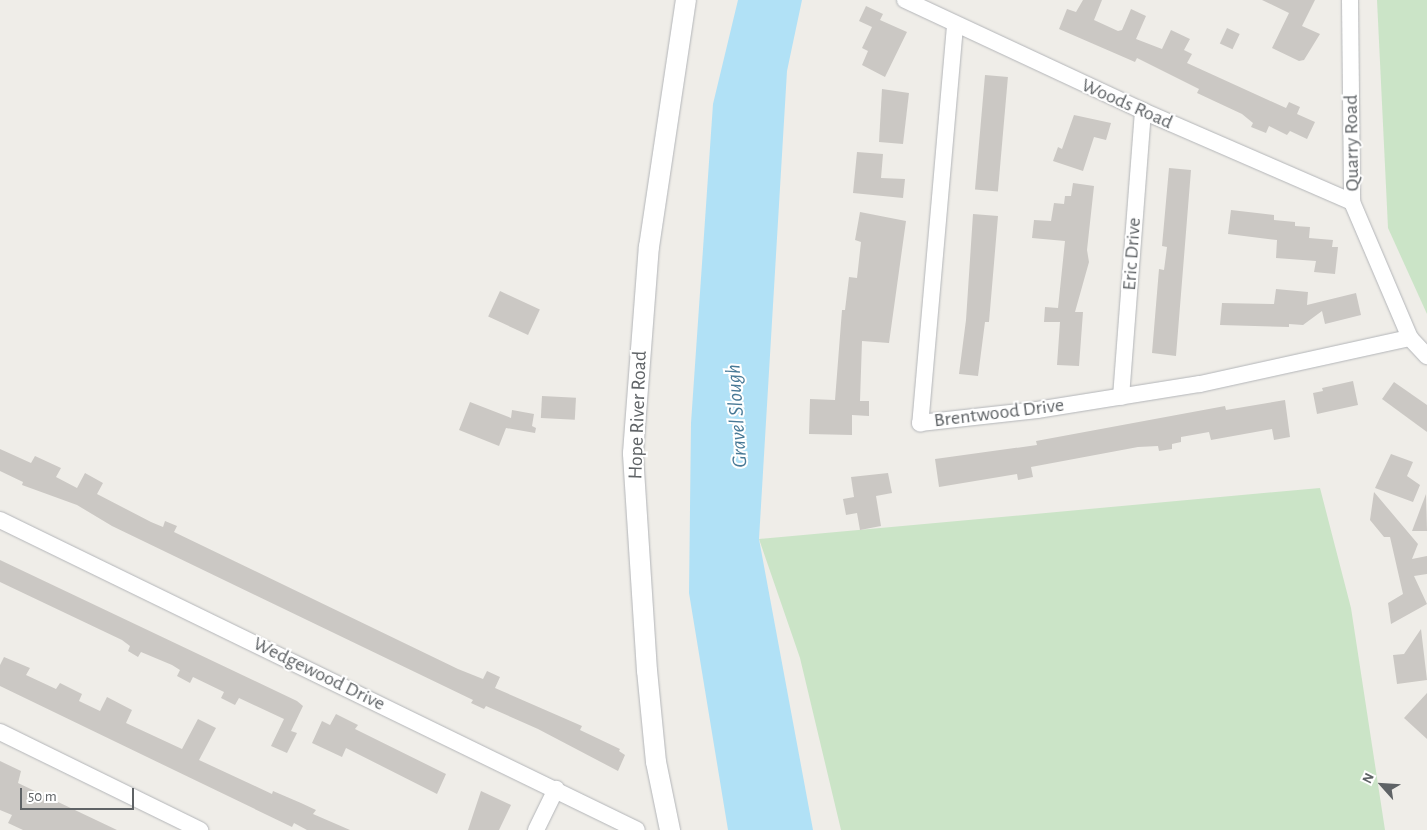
<!DOCTYPE html>
<html>
<head>
<meta charset="utf-8">
<style>
	body { margin:0 }
	#map { position:relative; width:1427px; height:830px; overflow:hidden; background:#efede8; font-family:"Alegreya Sans",sans-serif }
	div>[style] { position:absolute }
	.green>* { inset:0; background:#cbe4c7 }
	.water>* { inset:0; background:#b1e1f6 }
	.building>* { inset:0; background:#cbc8c4; transform-origin:0 0 }
	.roads { filter:drop-shadow(0 0 1px #b3b5b8) drop-shadow(0 0 1px #b3b5b8) }
	.minor>* { height:16px; margin:-8px; padding:0 8px; transform-origin:8px; border-radius:8px; background:#fff }
	.tertiary>* { height:20px; margin:-10px; padding:0 10px; transform-origin:10px; border-radius:10px; background:#fff }
	span { translate:-50% -50%; white-space:nowrap; text-align:center; line-height:1.15; -webkit-text-stroke:4px #fff; paint-order:stroke }
	.street-label { font-size:20px; color:#5f6366 }
	.water-label { font-size:21px; color:#487996; font-style:italic }
	.north { position:absolute; left:1357px; top:760px; width:50px; height:50px; -webkit-text-stroke:4px #fff; paint-order:stroke; rotate:296deg; font-size:14px; font-weight:700; line-height:20px; text-align:center; color:#5f6366 }
	.north::after { content:''; display:block; margin:auto; width:18px; height:22px; background:#5f6366; clip-path:polygon(50% 0,100% 100%,50% 72%,0 100%) }
	.scale { position:absolute; left:20px; top:788px; width:114px; height:22px; box-sizing:border-box; border:2px solid #5f6366; border-top:0; padding-left:6px; font-size:15px; line-height:18px; white-space:nowrap; color:#5f6366; -webkit-text-stroke:4px #fff; paint-order:stroke }
</style>
</head>
<body>
<div id="map">
	<div class="green">
		<div style="clip-path:polygon(1377px 0,1427px 0,1427px 314px,1388px 228px)"></div>
		<div style="clip-path:polygon(1320px 488px,1351px 608px,1385px 830px,841px 830px,800px 658px,759px 539px)"></div>
	</div>
	<div class="water">
		<div style="clip-path:polygon(738px 0,802px 0,787px 71px,759px 539px,813px 830px,728px 830px,689px 593px,691px 423px,713px 104px)"></div>
	</div>
	<div class="building">
		<div style="clip-path:polygon(1083px 0,1102px 0,1094px 20px,1118px 31px,1122px 30px,1131px 9px,1146px 16px,1136px 39px,1162px 49px,1171px 30px,1190px 39px,1184px 50px,1192px 54px,1187px 63px,1286px 108px,1289px 102px,1300px 107px,1297px 114px,1315px 122px,1307px 139px,1290px 131px,1287px 135px,1269px 126px,1266px 133px,1251px 127px,1253px 123px,1242px 114px,1197px 93px,1199px 89px,1137px 58px,1135px 62px,1059px 29px,1067px 9px,1076px 12px)"></div>
		<div style="clip-path:polygon(1262px 0,1315px 0,1302px 26px,1320px 34px,1304px 60px,1299px 61px,1272px 48px,1289px 13px)"></div>
		<div style="clip-path:polygon(866px 6px,883px 14px,880px 20px,907px 32px,885px 77px,862px 65px,868px 51px,862px 48px,872px 27px,859px 21px)"></div>
		<div style="left:1227px;top:28px;width:14px;height:17px;rotate:25deg"></div>
		<div style="left:985px;top:75px;width:23px;height:115px;rotate:5deg"></div>
		<div style="clip-path:polygon(882px 89px,909px 93px,903px 144px,879px 142px)"></div>
		<div style="clip-path:polygon(1074px 115px,1111px 123px,1106px 140px,1094px 137px,1083px 171px,1053px 161px,1058px 147px,1062px 149px)"></div>
		<div style="clip-path:polygon(857px 152px,883px 154px,881px 178px,905px 179px,903px 198px,853px 193px)"></div>
		<div style="clip-path:polygon(1169px 168px,1191px 170px,1176px 356px,1152px 353px,1159px 269px,1164px 270px,1167px 247px,1162px 246px)"></div>
		<div style="clip-path:polygon(1073px 183px,1094px 186px,1087px 250px,1089px 262px,1075px 312px,1083px 312px,1079px 366px,1057px 365px,1060px 322px,1044px 322px,1045px 307px,1058px 308px,1065px 241px,1032px 238px,1034px 220px,1051px 221px,1054px 203px,1064px 204px,1065px 196px,1071px 196px)"></div>
		<div style="clip-path:polygon(1231px 210px,1274px 215px,1274px 220px,1295px 222px,1295px 226px,1310px 227px,1309px 238px,1333px 240px,1332px 247px,1338px 247px,1335px 274px,1314px 272px,1316px 261px,1276px 258px,1277px 240px,1228px 234px)"></div>
		<div style="clip-path:polygon(860px 212px,906px 221px,889px 343px,862px 341px,860px 401px,869px 401px,869px 416px,852px 415px,852px 435px,809px 434px,810px 399px,835px 400px,842px 310px,845px 310px,849px 277px,857px 278px,861px 242px,855px 240px)"></div>
		<div style="clip-path:polygon(973px 214px,998px 216px,989px 322px,985px 322px,978px 376px,959px 374px,966px 320px)"></div>
		<div style="clip-path:polygon(1276px 289px,1308px 292px,1307px 305px,1356px 293px,1361px 315px,1325px 324px,1322px 311px,1303px 325px,1289px 324px,1289px 327px,1220px 325px,1222px 303px,1274px 304px)"></div>
		<div style="left:500px;top:291px;width:44px;height:28px;rotate:25deg"></div>
		<div style="clip-path:polygon(1353px 381px,1358px 405px,1317px 414px,1313px 393px,1323px 391px,1322px 388px)"></div>
		<div style="clip-path:polygon(1394px 382px,1427px 405px,1427px 432px,1382px 399px)"></div>
		<div style="left:542px;top:396px;width:34px;height:22px;rotate:3deg"></div>
		<div style="clip-path:polygon(1285px 400px,1290px 437px,1274px 440px,1272px 429px,1211px 440px,1209px 432px,1181px 437px,1181px 442px,1172px 444px,1172px 449px,1159px 451px,1158px 446px,1138px 447px,1031px 467px,1033px 477px,1018px 480px,1017px 474px,939px 487px,935px 459px,1037px 445px,1036px 441px,1225px 406px,1226px 410px)"></div>
		<div style="clip-path:polygon(470px 402px,511px 418px,512px 410px,534px 414px,532px 426px,536px 428px,535px 433px,506px 428px,499px 446px,459px 430px)"></div>
		<div style="clip-path:polygon(0 449px,31px 463px,35px 456px,61px 468px,56px 477px,77px 488px,85px 473px,103px 483px,97px 494px,151px 522px,163px 527px,165px 521px,177px 526px,174px 532px,458px 669px,483px 679px,487px 671px,500px 677px,495px 688px,582px 726px,580px 730px,620px 749px,619px 751px,625px 755px,618px 771px,538px 729px,486px 706px,484px 709px,471px 703px,473px 700px,112px 526px,77px 505px,22px 485px,23px 482px,0 471px)"></div>
		<div style="clip-path:polygon(1391px 454px,1413px 462px,1407px 476px,1420px 485px,1413px 502px,1375px 488px)"></div>
		<div style="clip-path:polygon(888px 473px,892px 493px,876px 496px,881px 526px,860px 530px,857px 513px,846px 515px,843px 499px,854px 497px,851px 477px)"></div>
		<div style="clip-path:polygon(1374px 492px,1418px 544px,1412px 559px,1427px 556px,1427px 574px,1414px 576px,1427px 604px,1391px 624px,1388px 603px,1403px 594px,1390px 537px,1384px 537px,1370px 520px)"></div>
		<div style="clip-path:polygon(1426px 494px,1427px 531px,1412px 531px)"></div>
		<div style="clip-path:polygon(0 560px,297px 701px,303px 706px,291px 731px,297px 733px,287px 753px,271px 746px,284px 719px,239px 698px,235px 705px,221px 698px,224px 692px,193px 677px,190px 683px,177px 676px,180px 670px,172px 665px,141px 652px,138px 657px,128px 651px,130px 646px,122px 640px,0 582px)"></div>
		<div style="clip-path:polygon(1421px 629px,1427px 680px,1397px 684px,1393px 655px,1404px 654px)"></div>
		<div style="clip-path:polygon(4px 657px,30px 668px,26px 675px,56px 689px,60px 683px,82px 694px,79px 701px,100px 711px,107px 697px,132px 710px,126px 723px,182px 749px,198px 719px,216px 728px,199px 760px,272px 794px,273px 791px,301px 803px,316px 810px,313px 814px,350px 830px,307px 830px,294px 823px,292px 827px,0 686px,0 665px)"></div>
		<div style="clip-path:polygon(1427px 693px,1427px 739px,1404px 718px)"></div>
		<div style="clip-path:polygon(336px 714px,358px 725px,355px 729px,446px 774px,437px 794px,346px 748px,342px 757px,312px 743px,322px 721px,330px 725px)"></div>
		<div style="clip-path:polygon(0 761px,21px 771px,18px 783px,117px 830px,23px 830px,8px 823px,12px 815px,0 810px)"></div>
		<div style="clip-path:polygon(481px 791px,511px 805px,499px 830px,468px 830px)"></div>
	</div>
	<div class="roads">
		<div class="minor">
			<div style="left:905px;top:0;width:263px;rotate:25deg"></div>
			<div style="left:1143px;top:111px;width:228px;rotate:23.5deg"></div>
			<div style="left:1350px;top:0;width:202px;rotate:89.4deg"></div>
			<div style="left:1352px;top:202px;width:148px;rotate:66.9deg"></div>
			<div style="left:1410px;top:338px;width:25px;rotate:47deg"></div>
			<div style="left:955px;top:26px;width:399px;rotate:95deg"></div>
			<div style="left:920px;top:423px;width:118px;rotate:-6.3deg"></div>
			<div style="left:1037px;top:410px;width:165px;rotate:-9.1deg"></div>
			<div style="left:1200px;top:384px;width:215px;rotate:-12.4deg"></div>
			<div style="left:1121px;top:397px;width:287px;rotate:-85.6deg"></div>
			<div style="left:0;top:520px;width:708px;rotate:25.95deg"></div>
			<div style="left:0;top:732px;width:223px;rotate:26.1deg"></div>
			<div style="left:536px;top:830px;width:46px;rotate:-64deg"></div>
		</div>
		<div class="tertiary">
			<div style="left:670px;top:830px;width:69px;rotate:-101.6deg"></div>
			<div style="left:656px;top:762px;width:91px;rotate:-95.6deg"></div>
			<div style="left:647px;top:671px;width:218px;rotate:-93.7deg"></div>
			<div style="left:633px;top:453px;width:207px;rotate:-85.6deg"></div>
			<div style="left:649px;top:247px;width:250px;rotate:-81.5deg"></div>
		</div>
	</div>
	<div class="street-label">
		<span style="left:1127px;top:104px;rotate:24deg">Woods Road</span>
		<span style="left:1352px;top:143px;rotate:-91deg">Quarry Road</span>
		<span style="left:1132px;top:254px;rotate:-86deg">Eric Drive</span>
		<span style="left:999px;top:413px;rotate:-7deg">Brentwood Drive</span>
		<span style="left:638px;top:415px;rotate:-88deg">Hope River Road</span>
		<span style="left:319px;top:674px;rotate:26deg">Wedgewood Drive</span>
	</div>
	<div class="water-label">
		<span style="left:737px;top:416px;rotate:-94deg">Gravel Slough</span>
	</div>
	<div class="north">N</div>
	<div class="scale">50 m</div>
</div>
</body>
</html>
